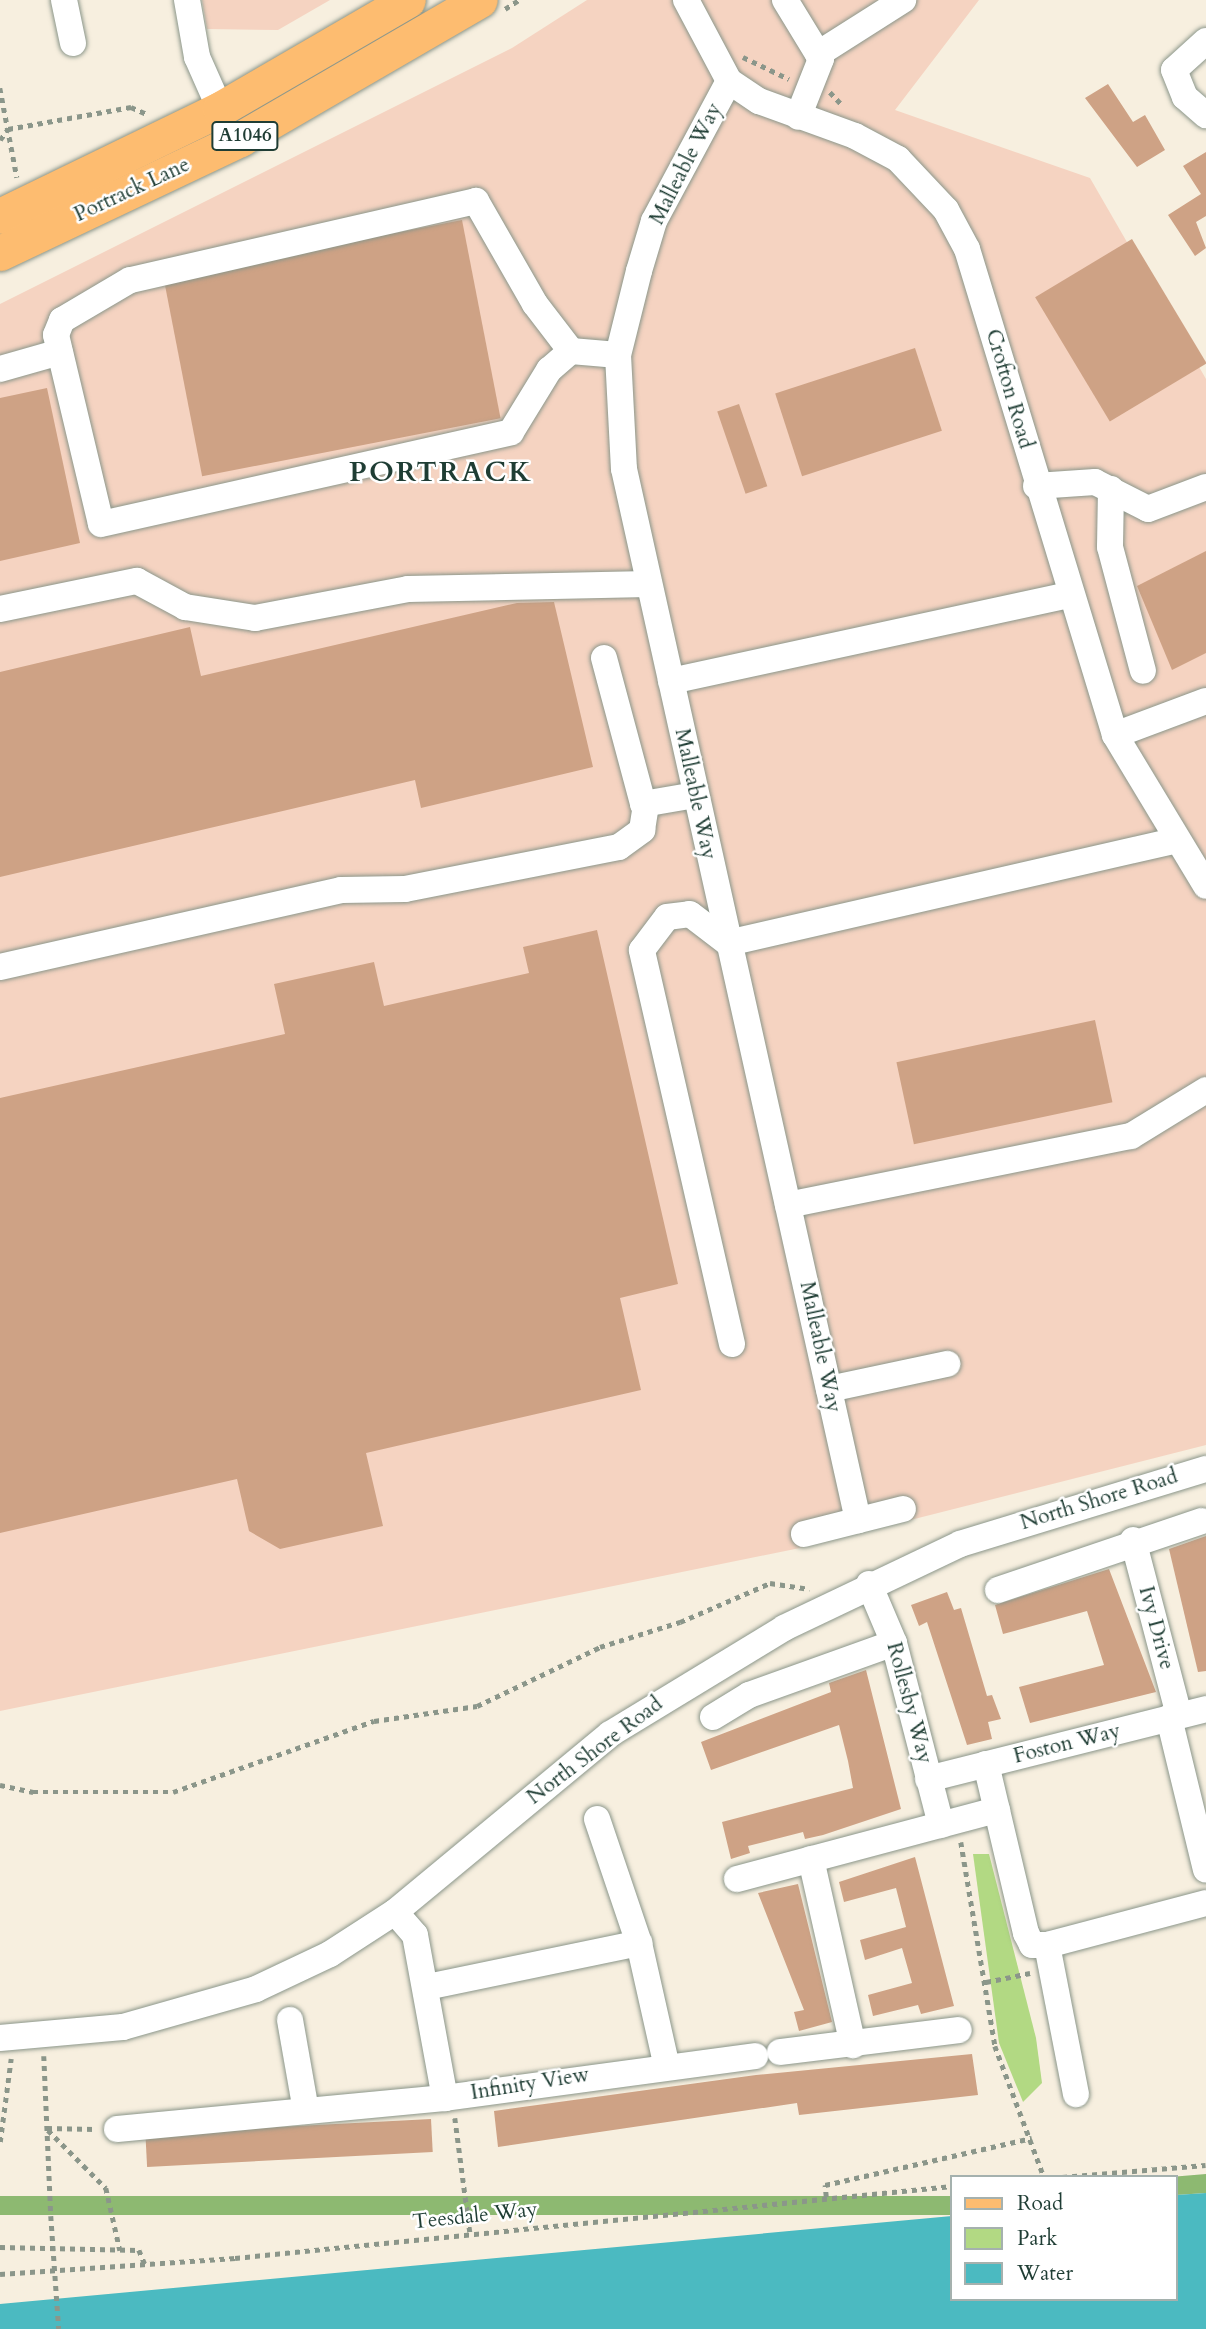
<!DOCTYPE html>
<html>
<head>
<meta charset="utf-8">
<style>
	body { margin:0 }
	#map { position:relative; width:1206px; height:2329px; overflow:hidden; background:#f7efdf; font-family:Cardo,serif }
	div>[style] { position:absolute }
	.built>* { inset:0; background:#f5d3c1 }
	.green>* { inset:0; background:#b2d983 }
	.forest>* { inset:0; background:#8db971; transform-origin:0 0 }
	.water>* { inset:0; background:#4bbac1 }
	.building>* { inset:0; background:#cea285; transform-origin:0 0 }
	.path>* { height:4.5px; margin-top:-2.25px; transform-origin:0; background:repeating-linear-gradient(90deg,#8b968a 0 5px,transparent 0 10px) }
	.roads { filter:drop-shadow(0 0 2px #8b968a) drop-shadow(0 0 2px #8b968a) }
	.minor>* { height:26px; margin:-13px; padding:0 13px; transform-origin:13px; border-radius:13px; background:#fff }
	.major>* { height:35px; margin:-17.5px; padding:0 17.5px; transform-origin:17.5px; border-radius:17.5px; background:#fdbc70 }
	.path-bridge>* { height:4.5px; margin-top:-2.25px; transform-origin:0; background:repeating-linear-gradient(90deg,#8b968a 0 5px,transparent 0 10px) }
	span { translate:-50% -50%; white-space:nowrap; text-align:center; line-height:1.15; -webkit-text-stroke:5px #fff; paint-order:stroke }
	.shield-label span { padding:2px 5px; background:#fff; border:2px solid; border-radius:5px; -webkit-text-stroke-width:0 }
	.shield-label { font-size:19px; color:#1f3d34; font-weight:700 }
	.street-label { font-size:21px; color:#1f3d34 }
	.district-label { font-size:28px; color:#1f3d34; font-weight:700; letter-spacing:2px }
	.legend { position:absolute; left:950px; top:2175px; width:228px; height:126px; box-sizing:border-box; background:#fff; border:2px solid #a5b1ae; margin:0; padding:9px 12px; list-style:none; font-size:21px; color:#1f3d34 }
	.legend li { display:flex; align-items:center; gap:14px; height:35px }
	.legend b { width:35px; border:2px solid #a5b1ae }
</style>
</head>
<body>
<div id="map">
	<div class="built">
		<div style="clip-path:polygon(202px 0,330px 0,278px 30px,207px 29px)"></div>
		<div style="clip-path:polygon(587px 0,979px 0,895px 110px,1090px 178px,1206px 379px,1206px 1445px,800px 1548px,0 1711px,0 304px,512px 48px)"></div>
	</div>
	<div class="green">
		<div style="clip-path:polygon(973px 1854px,989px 1854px,1036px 2038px,1042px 2083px,1023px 2102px,999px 2043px)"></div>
	</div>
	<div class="forest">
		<div style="clip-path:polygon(1206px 2174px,1206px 2193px,1176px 2195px,1176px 2177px,1170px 2177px)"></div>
		<div style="left:952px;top:2196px;width:19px;height:956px;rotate:90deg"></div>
	</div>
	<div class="water">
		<div style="clip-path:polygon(1206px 2193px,1206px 2329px,0 2329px,0 2304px,952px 2216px,952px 2299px,1176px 2299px,1176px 2195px)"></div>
	</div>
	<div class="building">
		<div style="clip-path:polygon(1108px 84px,1133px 122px,1145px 115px,1165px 150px,1137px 167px,1085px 98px)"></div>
		<div style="clip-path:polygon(1206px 152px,1206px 216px,1196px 222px,1206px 248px,1195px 256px,1168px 215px,1201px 194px,1183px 166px)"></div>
		<div style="left:462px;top:220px;width:202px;height:304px;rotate:79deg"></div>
		<div style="left:1132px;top:239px;width:145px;height:113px;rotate:59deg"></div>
		<div style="left:915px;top:348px;width:87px;height:147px;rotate:72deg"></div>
		<div style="clip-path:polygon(47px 388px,80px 543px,0 561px,0 398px)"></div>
		<div style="left:739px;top:404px;width:87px;height:23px;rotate:71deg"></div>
		<div style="clip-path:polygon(1206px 551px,1206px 653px,1172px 670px,1137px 586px)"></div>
		<div style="clip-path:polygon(554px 602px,593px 767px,421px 808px,415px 780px,0 877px,0 672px,190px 627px,201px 676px,517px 603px)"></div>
		<div style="clip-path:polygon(597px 930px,678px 1284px,620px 1298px,641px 1390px,366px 1453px,383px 1526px,280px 1549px,249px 1531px,237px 1479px,0 1533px,0 1098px,285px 1034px,274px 984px,374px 962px,384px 1006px,529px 973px,523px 947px)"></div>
		<div style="left:1095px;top:1020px;width:84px;height:203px;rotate:78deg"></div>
		<div style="clip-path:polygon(1206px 1536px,1206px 1671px,1198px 1672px,1169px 1549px)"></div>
		<div style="clip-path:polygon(1109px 1569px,1156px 1692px,1030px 1723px,1019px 1687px,1104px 1665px,1087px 1611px,1003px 1634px,995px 1605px)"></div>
		<div style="clip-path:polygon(947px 1592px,954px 1610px,961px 1608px,987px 1696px,992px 1695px,1001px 1719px,988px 1722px,992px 1739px,967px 1745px,927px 1622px,919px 1626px,911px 1605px)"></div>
		<div style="clip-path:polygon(866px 1670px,901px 1809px,823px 1835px,805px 1839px,803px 1832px,748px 1846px,750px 1853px,731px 1859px,722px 1822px,853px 1788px,848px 1761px,839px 1725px,711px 1770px,701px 1742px,831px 1692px,829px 1683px)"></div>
		<div style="clip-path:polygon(915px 1857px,954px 2006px,921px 2014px,918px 2005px,873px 2016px,868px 1995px,912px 1983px,902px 1948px,865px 1960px,860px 1940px,906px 1927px,896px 1888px,844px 1902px,839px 1882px)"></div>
		<div style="clip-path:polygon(798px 1884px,832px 2022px,799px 2031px,794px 2012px,804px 2010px,758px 1893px)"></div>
		<div style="clip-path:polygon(972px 2054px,978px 2095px,799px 2115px,797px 2103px,498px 2147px,494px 2111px,756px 2075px)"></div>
		<div style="left:431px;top:2119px;width:33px;height:286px;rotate:87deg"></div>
	</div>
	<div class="path">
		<div style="left:505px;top:9px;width:17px;rotate:-33deg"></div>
		<div style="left:743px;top:57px;width:51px;rotate:25.6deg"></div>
		<div style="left:0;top:88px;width:91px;rotate:79.2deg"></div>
		<div style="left:830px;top:92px;width:19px;rotate:47deg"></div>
		<div style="left:0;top:140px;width:14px;rotate:-54deg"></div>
		<div style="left:8px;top:129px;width:125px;rotate:-10.1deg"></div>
		<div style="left:131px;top:107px;width:17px;rotate:24deg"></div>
		<div style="left:0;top:1785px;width:34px;rotate:12deg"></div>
		<div style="left:33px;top:1792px;width:140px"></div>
		<div style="left:173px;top:1792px;width:213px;rotate:-19.5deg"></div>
		<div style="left:374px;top:1721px;width:104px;rotate:-8.3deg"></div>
		<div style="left:477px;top:1706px;width:136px;rotate:-25.6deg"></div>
		<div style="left:600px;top:1647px;width:84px;rotate:-17.4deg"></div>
		<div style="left:680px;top:1622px;width:98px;rotate:-23.4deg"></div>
		<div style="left:770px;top:1583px;width:40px;rotate:8.5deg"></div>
		<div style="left:961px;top:1842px;width:207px;rotate:80.5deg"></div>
		<div style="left:995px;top:2046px;width:140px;rotate:69.5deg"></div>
		<div style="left:986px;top:1982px;width:45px;rotate:-11.6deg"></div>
		<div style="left:44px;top:2056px;width:160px;rotate:87.5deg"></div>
		<div style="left:455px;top:2118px;width:115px;rotate:82.5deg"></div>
		<div style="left:47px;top:2128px;width:48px;rotate:1.2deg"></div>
		<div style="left:48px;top:2130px;width:82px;rotate:45deg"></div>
		<div style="left:106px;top:2188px;width:64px;rotate:77.3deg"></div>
		<div style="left:0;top:2142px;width:84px;rotate:-82.5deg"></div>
		<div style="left:1062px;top:2177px;width:144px;rotate:-4.8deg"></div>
		<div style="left:826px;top:2197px;width:12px;rotate:-95deg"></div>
		<div style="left:825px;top:2185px;width:212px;rotate:-12.8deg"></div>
		<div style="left:0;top:2247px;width:139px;rotate:1.2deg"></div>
		<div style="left:139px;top:2250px;width:15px;rotate:67deg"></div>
		<div style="left:0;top:2274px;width:236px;rotate:-3.9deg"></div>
		<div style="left:235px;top:2258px;width:721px;rotate:-5.73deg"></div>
	</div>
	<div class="roads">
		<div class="minor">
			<div style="left:64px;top:0;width:44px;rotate:78.2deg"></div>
			<div style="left:187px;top:0;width:58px;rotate:80deg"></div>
			<div style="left:197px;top:57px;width:57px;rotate:66.1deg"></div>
			<div style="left:686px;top:0;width:92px;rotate:62deg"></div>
			<div style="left:729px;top:81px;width:36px;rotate:34deg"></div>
			<div style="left:759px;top:101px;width:102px;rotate:20deg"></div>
			<div style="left:855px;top:136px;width:49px;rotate:28.1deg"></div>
			<div style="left:898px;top:159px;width:70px;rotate:46.7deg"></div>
			<div style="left:946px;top:210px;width:44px;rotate:61.7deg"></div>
			<div style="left:967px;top:249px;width:508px;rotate:73.06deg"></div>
			<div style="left:1115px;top:735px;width:176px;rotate:58.9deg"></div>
			<div style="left:785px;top:0;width:69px;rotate:58.6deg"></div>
			<div style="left:821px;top:59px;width:62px;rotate:111.6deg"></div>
			<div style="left:1206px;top:41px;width:43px;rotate:137.8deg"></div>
			<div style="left:1174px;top:70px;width:29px;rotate:68deg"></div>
			<div style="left:1185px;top:97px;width:28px;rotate:41deg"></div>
			<div style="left:818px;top:54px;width:101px;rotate:-32.4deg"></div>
			<div style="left:729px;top:81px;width:159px;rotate:118.2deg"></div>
			<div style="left:654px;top:221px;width:52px;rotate:106.7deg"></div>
			<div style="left:639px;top:271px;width:87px;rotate:104deg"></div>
			<div style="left:618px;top:355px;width:114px;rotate:87deg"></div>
			<div style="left:624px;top:469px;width:1077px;rotate:77.45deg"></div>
			<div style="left:571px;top:351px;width:59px;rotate:-127.5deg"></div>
			<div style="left:535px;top:304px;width:119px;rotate:-119.8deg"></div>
			<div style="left:476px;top:201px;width:355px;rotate:167.1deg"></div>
			<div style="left:130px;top:280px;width:79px;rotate:149.5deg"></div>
			<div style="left:62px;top:320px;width:16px;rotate:112deg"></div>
			<div style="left:56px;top:335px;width:194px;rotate:76.6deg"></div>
			<div style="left:101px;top:524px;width:420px;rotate:-12.6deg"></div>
			<div style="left:511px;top:432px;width:73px;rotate:-58.5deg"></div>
			<div style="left:549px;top:370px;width:29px;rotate:-41deg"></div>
			<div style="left:571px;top:351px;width:47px;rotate:4.9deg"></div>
			<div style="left:0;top:369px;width:62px;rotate:-15.8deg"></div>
			<div style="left:1036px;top:486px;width:59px;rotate:-3.9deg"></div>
			<div style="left:1095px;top:482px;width:59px;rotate:27deg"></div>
			<div style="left:1148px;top:509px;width:62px;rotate:-20.8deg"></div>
			<div style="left:1111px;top:489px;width:58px;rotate:91deg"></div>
			<div style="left:1110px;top:547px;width:128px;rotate:75.1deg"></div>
			<div style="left:0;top:609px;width:140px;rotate:-11.6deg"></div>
			<div style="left:137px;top:581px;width:55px;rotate:28.4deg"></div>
			<div style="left:185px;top:607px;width:71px;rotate:8.9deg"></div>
			<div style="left:255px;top:618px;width:156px;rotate:-10.7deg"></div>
			<div style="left:408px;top:589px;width:241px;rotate:-1.2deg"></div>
			<div style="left:604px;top:658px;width:151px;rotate:75deg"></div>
			<div style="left:643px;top:804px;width:53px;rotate:-9.8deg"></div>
			<div style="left:671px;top:681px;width:407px;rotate:-12.2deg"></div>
			<div style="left:1115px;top:735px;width:97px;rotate:-20.5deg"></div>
			<div style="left:0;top:967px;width:350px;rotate:-12.7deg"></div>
			<div style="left:341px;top:890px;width:64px;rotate:-0.9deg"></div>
			<div style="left:405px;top:889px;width:218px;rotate:-11.1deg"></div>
			<div style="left:619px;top:847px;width:29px;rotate:-36deg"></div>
			<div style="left:642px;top:830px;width:24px;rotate:-81deg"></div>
			<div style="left:788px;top:1205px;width:350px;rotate:-11.4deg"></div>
			<div style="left:1131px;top:1136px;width:88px;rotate:-31.5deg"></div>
			<div style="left:732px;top:1344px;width:404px;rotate:-102.9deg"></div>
			<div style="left:642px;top:950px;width:41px;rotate:-52.9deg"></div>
			<div style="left:667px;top:917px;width:23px;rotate:-7deg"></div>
			<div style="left:690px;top:914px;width:48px;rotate:37.3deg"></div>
			<div style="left:728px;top:943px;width:461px;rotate:-12.9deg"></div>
			<div style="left:829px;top:1389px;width:121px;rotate:-12deg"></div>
			<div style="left:804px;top:1534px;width:102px;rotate:-14.2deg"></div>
			<div style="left:1133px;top:1540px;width:181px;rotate:75.3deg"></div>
			<div style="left:869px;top:1584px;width:64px;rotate:67deg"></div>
			<div style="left:894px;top:1643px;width:188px;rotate:75.5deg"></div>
			<div style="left:998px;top:1590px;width:215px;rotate:-18.7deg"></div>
			<div style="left:713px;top:1717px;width:42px;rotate:-31.4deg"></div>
			<div style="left:749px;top:1695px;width:154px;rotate:-19.7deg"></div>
			<div style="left:1169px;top:1718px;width:156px;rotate:76.3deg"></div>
			<div style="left:986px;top:1764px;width:174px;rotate:76.7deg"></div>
			<div style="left:1026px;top:1933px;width:13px;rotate:63deg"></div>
			<div style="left:1032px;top:1945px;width:15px"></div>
			<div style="left:1047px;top:1945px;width:152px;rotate:79deg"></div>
			<div style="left:928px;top:1779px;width:287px;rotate:-14.1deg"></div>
			<div style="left:597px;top:1819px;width:131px;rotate:71.3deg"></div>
			<div style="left:639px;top:1943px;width:123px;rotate:77.3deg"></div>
			<div style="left:811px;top:1859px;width:191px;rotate:77.3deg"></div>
			<div style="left:737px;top:1879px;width:269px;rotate:-14.9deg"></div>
			<div style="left:395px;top:1912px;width:30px;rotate:49deg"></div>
			<div style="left:415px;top:1935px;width:166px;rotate:79.6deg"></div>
			<div style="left:1047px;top:1945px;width:164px;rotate:-14.8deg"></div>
			<div style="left:427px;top:1987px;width:217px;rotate:-11.7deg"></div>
			<div style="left:290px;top:2020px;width:92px;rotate:80deg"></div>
			<div style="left:0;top:2038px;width:123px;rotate:-5.1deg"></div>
			<div style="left:123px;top:2027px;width:138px;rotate:-15.9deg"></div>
			<div style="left:256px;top:1989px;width:82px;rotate:-25.3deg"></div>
			<div style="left:330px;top:1954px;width:77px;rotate:-32.9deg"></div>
			<div style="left:395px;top:1912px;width:279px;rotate:-39.6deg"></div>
			<div style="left:610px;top:1734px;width:204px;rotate:-31.3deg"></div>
			<div style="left:784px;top:1628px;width:195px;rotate:-25.5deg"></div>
			<div style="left:960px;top:1544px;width:257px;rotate:-17deg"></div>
			<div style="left:780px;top:2052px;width:180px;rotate:-7deg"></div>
			<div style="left:117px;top:2129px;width:329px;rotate:-5.4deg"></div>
			<div style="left:445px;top:2098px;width:313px;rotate:-7.7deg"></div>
		</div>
		<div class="major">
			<div style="left:0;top:216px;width:245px;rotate:-25.9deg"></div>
			<div style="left:220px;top:109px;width:217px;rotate:-30.1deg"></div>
			<div style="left:0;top:253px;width:266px;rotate:-25.4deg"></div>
			<div style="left:240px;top:139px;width:277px;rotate:-30.1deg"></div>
		</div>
	</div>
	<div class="path-bridge">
		<div style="left:51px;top:2216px;width:113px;rotate:86deg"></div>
	</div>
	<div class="shield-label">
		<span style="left:245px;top:136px">A1046</span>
	</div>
	<div class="street-label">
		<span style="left:686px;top:164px;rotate:-63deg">Malleable Way</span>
		<span style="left:132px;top:190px;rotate:-25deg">Portrack Lane</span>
		<span style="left:1009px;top:389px;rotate:74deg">Crofton Road</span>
		<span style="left:695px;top:794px;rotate:78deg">Malleable Way</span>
		<span style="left:820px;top:1347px;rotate:78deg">Malleable Way</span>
		<span style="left:1099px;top:1500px;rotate:-17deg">North Shore Road</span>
		<span style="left:1156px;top:1628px;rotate:75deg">Ivy Drive</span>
		<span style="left:909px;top:1703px;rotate:75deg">Rollesby Way</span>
		<span style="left:1067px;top:1744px;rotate:-14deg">Foston Way</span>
		<span style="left:595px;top:1751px;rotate:-37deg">North Shore Road</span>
		<span style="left:530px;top:2084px;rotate:-9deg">Infinity View</span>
		<span style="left:475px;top:2216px;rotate:-6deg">Teesdale Way</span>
	</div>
	<div class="district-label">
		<span style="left:441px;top:472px">PORTRACK</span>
	</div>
	<ul class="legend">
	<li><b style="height:9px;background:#fdbc70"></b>Road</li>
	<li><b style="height:19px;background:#b2d983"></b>Park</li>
	<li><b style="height:19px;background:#4bbac1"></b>Water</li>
	</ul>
</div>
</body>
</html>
